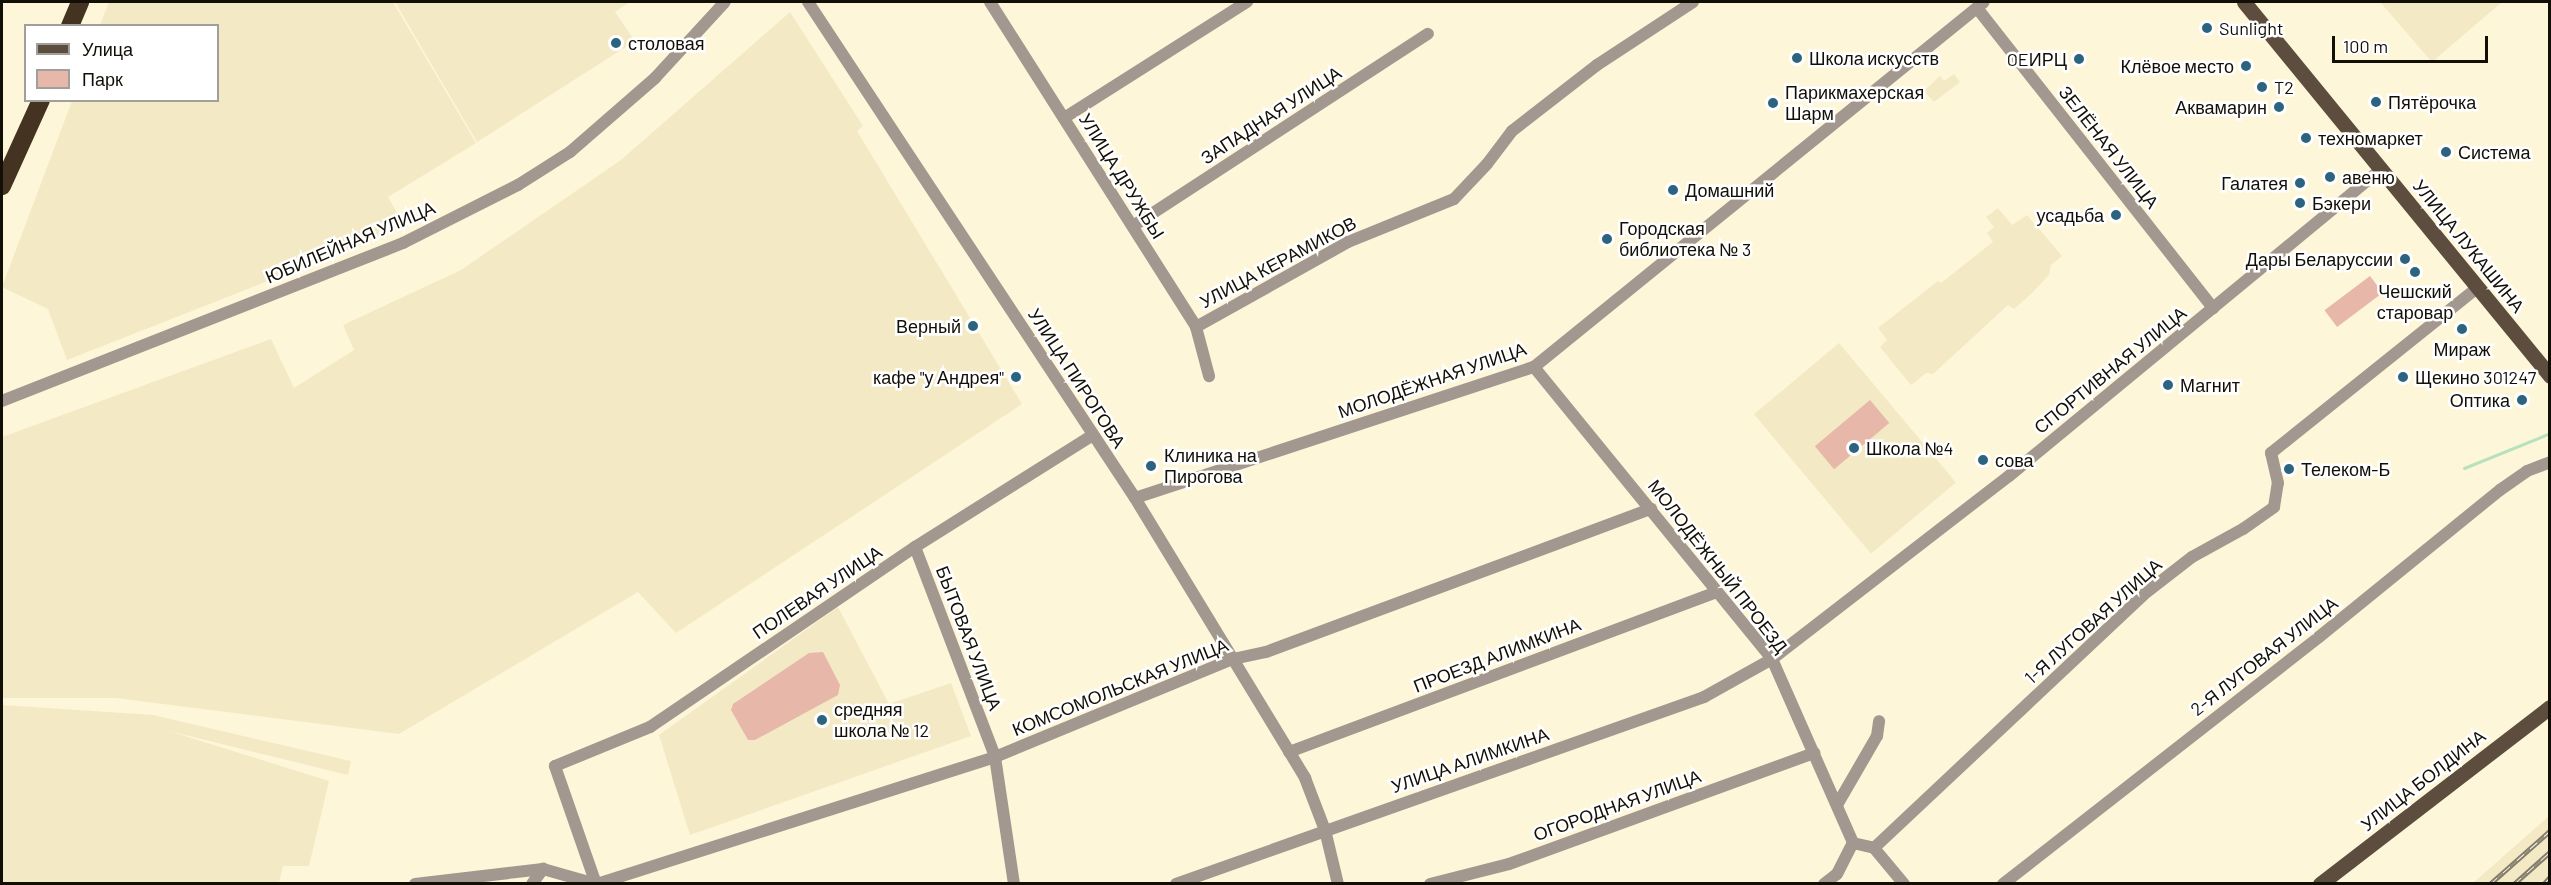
<!DOCTYPE html>
<html>
<head>
<meta charset="utf-8">
<style>
	body { margin:0 }
	#map { position:relative; width:2551px; height:885px; overflow:hidden; background:#fef6d9; font-family:Barlow,sans-serif }
	div>[style] { position:absolute }
	.built>* { inset:0; background:#f4e9c5; transform-origin:0 0 }
	.green>* { inset:0; background:#e7b7a9; transform-origin:0 0 }
	.stream>* { height:3px; margin:-1.5px; padding:0 1.5px; transform-origin:1.5px; border-radius:1.5px; background:#b8e1bd }
	.minor>* { height:12px; margin:-6px; padding:0 6px; transform-origin:6px; border-radius:6px; background:#a2988f }
	.major>* { height:15px; margin:-7.5px; padding:0 7.5px; transform-origin:7.5px; border-radius:7.5px; background:#5d4d3e }
	.highway>* { height:18px; margin:-9px; padding:0 9px; transform-origin:9px; border-radius:9px; background:#453322 }
	.rail>* { height:5px; margin-top:-2.5px; transform-origin:0; background:repeating-linear-gradient(90deg,#fff 0 9px,#837d6b 0 18px); box-sizing:border-box; border-block:2px solid #837d6b }
	.dots>* { width:16px; height:16px; translate:-50% -50%; box-sizing:border-box; border:3px solid #fff; border-radius:50% }
	span { translate:-50% -50%; white-space:nowrap; text-align:center; line-height:1.15; -webkit-text-stroke:5px #fff; paint-order:stroke }
	.poi-label { font-size:18px; color:#120f06 }
	.left { translate:0 -50%; text-align:left }
	.right { translate:-100% -50%; text-align:right }
	.street-label { font-size:18px; color:#120f06 }
	.frame { position:absolute; inset:0; border:3px solid #120f06; pointer-events:none }
	.legend { position:absolute; left:24px; top:24px; width:195px; height:78px; box-sizing:border-box; background:#fff; border:2px solid #a09f9b; margin:0; padding:8px 10px; list-style:none; font-size:18px; color:#120f06 }
	.legend li { display:flex; align-items:center; gap:12px; height:30px }
	.legend b { width:30px; border:2px solid #a09f9b }
	.scale { position:absolute; left:2332px; top:36px; width:156px; height:27px; box-sizing:border-box; border:3px solid #120f06; border-top:0; padding-left:8px; font-size:18px; line-height:21px; white-space:nowrap; color:#120f06; -webkit-text-stroke:4px #fff; paint-order:stroke }
</style>
</head>
<body>
<div id="map">
	<div class="built">
		<div style="clip-path:polygon(109px 2px,393px 2px,476px 143px,388px 197px,405px 227px,67px 360px,48px 309px,2px 287px,72px 101px,218px 100px,218px 26px,100px 25px)"></div>
		<div style="clip-path:polygon(395px 2px,630px 2px,615px 12px,635px 41px,477px 142px)"></div>
		<div style="clip-path:polygon(2380px 2px,2502px 2px,2432px 62px)"></div>
		<div style="clip-path:polygon(790px 12px,863px 126px,857px 131px,1022px 404px,676px 633px,638px 592px,399px 734px,116px 698px,2px 698px,2px 437px,271px 339px,294px 388px,354px 350px,343px 325px,461px 270px,621px 160px)"></div>
		<div style="clip-path:polygon(1954px 74px,1960px 82px,1934px 102px,1924px 91px,1940px 76px,1944px 81px)"></div>
		<div style="clip-path:polygon(1998px 208px,2012px 225px,2027px 215px,2062px 256px,2051px 265px,2049px 275px,2032px 293px,2014px 309px,2008px 305px,1933px 374px,1926px 373px,1911px 385px,1880px 347px,1887px 340px,1878px 328px,1938px 281px,1941px 283px,1993px 242px,1987px 233px,1994px 227px,1986px 217px)"></div>
		<div style="left:1839px;top:343px;width:182px;height:111px;rotate:50deg"></div>
		<div style="clip-path:polygon(838px 607px,889px 704px,951px 683px,971px 736px,690px 835px,659px 735px)"></div>
		<div style="clip-path:polygon(2px 705px,153px 715px,351px 761px,348px 775px,169px 731px,329px 781px,309px 866px,283px 866px,279px 883px,2px 883px)"></div>
		<div style="clip-path:polygon(2549px 816px,2549px 883px,2473px 883px)"></div>
	</div>
	<div class="green">
		<div style="left:2370px;top:276px;width:21px;height:57px;rotate:53deg"></div>
		<div style="left:1870px;top:400px;width:30px;height:72px;rotate:50deg"></div>
		<div style="clip-path:polygon(823px 652px,840px 685px,838px 695px,755px 740px,748px 740px,731px 710px,733px 704px,809px 653px)"></div>
	</div>
	<div class="stream">
		<div style="left:2464px;top:468px;width:93px;rotate:-22.1deg"></div>
	</div>
	<div class="minor">
		<div style="left:808px;top:2px;width:594px;rotate:56.6deg"></div>
		<div style="left:1135px;top:498px;width:328px;rotate:58.7deg"></div>
		<div style="left:1305px;top:778px;width:56px;rotate:69deg"></div>
		<div style="left:1325px;top:830px;width:56px;rotate:76.5deg"></div>
		<div style="left:990px;top:2px;width:385px;rotate:57.6deg"></div>
		<div style="left:1196px;top:327px;width:51px;rotate:75.1deg"></div>
		<div style="left:1977px;top:8px;width:382px;rotate:51.8deg"></div>
		<div style="left:1064px;top:118px;width:217px;rotate:-32.4deg"></div>
		<div style="left:1133px;top:226px;width:352px;rotate:-33.1deg"></div>
		<div style="left:1196px;top:327px;width:174px;rotate:-29.2deg"></div>
		<div style="left:1348px;top:242px;width:114px;rotate:-22.1deg"></div>
		<div style="left:1454px;top:199px;width:48px;rotate:-46.7deg"></div>
		<div style="left:1487px;top:164px;width:41px;rotate:-52.9deg"></div>
		<div style="left:1512px;top:131px;width:108px;rotate:-37.8deg"></div>
		<div style="left:1597px;top:65px;width:115px;rotate:-33.3deg"></div>
		<div style="left:1534px;top:367px;width:377px;rotate:50.8deg"></div>
		<div style="left:1772px;top:659px;width:201px;rotate:66.2deg"></div>
		<div style="left:2px;top:401px;width:431px;rotate:-21.5deg"></div>
		<div style="left:403px;top:243px;width:129px;rotate:-26.8deg"></div>
		<div style="left:518px;top:185px;width:62px;rotate:-32.4deg"></div>
		<div style="left:570px;top:152px;width:113px;rotate:-41deg"></div>
		<div style="left:655px;top:78px;width:103px;rotate:-47.4deg"></div>
		<div style="left:1135px;top:498px;width:420px;rotate:-18.2deg"></div>
		<div style="left:1534px;top:367px;width:579px;rotate:-39.05deg"></div>
		<div style="left:915px;top:547px;width:225px;rotate:69.1deg"></div>
		<div style="left:995px;top:757px;width:128px;rotate:81.5deg"></div>
		<div style="left:1289px;top:752px;width:457px;rotate:-20.5deg"></div>
		<div style="left:1837px;top:805px;width:80px;rotate:-59.9deg"></div>
		<div style="left:1877px;top:736px;width:15px;rotate:-82deg"></div>
		<div style="left:1874px;top:848px;width:47px;rotate:50.2deg"></div>
		<div style="left:415px;top:884px;width:129px;rotate:-6.7deg"></div>
		<div style="left:543px;top:869px;width:55px;rotate:15.8deg"></div>
		<div style="left:532px;top:884px;width:19px;rotate:-54deg"></div>
		<div style="left:596px;top:884px;width:125px;rotate:-109.2deg"></div>
		<div style="left:555px;top:766px;width:103px;rotate:-22.3deg"></div>
		<div style="left:650px;top:727px;width:320px;rotate:-34.2deg"></div>
		<div style="left:915px;top:547px;width:210px;rotate:-32.2deg"></div>
		<div style="left:597px;top:884px;width:418px;rotate:-17.7deg"></div>
		<div style="left:995px;top:757px;width:257px;rotate:-22.4deg"></div>
		<div style="left:1233px;top:659px;width:34px;rotate:-12deg"></div>
		<div style="left:1266px;top:652px;width:411px;rotate:-20.4deg"></div>
		<div style="left:1176px;top:884px;width:560px;rotate:-19.5deg"></div>
		<div style="left:1704px;top:697px;width:78px;rotate:-29.2deg"></div>
		<div style="left:1772px;top:659px;width:299px;rotate:-37.7deg"></div>
		<div style="left:2009px;top:476px;width:482px;rotate:-39.5deg"></div>
		<div style="left:1430px;top:884px;width:81px;rotate:-14.2deg"></div>
		<div style="left:1509px;top:864px;width:325px;rotate:-20deg"></div>
		<div style="left:1824px;top:884px;width:16px;rotate:-38deg"></div>
		<div style="left:1837px;top:874px;width:35px;rotate:-63deg"></div>
		<div style="left:1853px;top:843px;width:22px;rotate:13deg"></div>
		<div style="left:1874px;top:848px;width:369px;rotate:-43.2deg"></div>
		<div style="left:2143px;top:595px;width:62px;rotate:-37.8deg"></div>
		<div style="left:2192px;top:557px;width:58px;rotate:-28.8deg"></div>
		<div style="left:2243px;top:529px;width:38px;rotate:-35deg"></div>
		<div style="left:2274px;top:507px;width:24px;rotate:-81deg"></div>
		<div style="left:2278px;top:483px;width:31px;rotate:-103deg"></div>
		<div style="left:2271px;top:453px;width:265px;rotate:-38.7deg"></div>
		<div style="left:2003px;top:884px;width:401px;rotate:-38deg"></div>
		<div style="left:2319px;top:637px;width:233px;rotate:-39.1deg"></div>
		<div style="left:2500px;top:490px;width:33px;rotate:-35deg"></div>
		<div style="left:2527px;top:471px;width:25px;rotate:-21deg"></div>
	</div>
	<div class="major">
		<div style="left:2244px;top:2px;width:483px;rotate:50.7deg"></div>
		<div style="left:2320px;top:884px;width:290px;rotate:-37.6deg"></div>
	</div>
	<div class="highway">
		<div style="left:70px;top:26px;width:26px;rotate:-67deg"></div>
		<div style="left:2px;top:186px;width:94px;rotate:-65.6deg"></div>
	</div>
	<div class="rail">
		<div style="left:2490px;top:884px;width:80px;rotate:-41.5deg"></div>
		<div style="left:2514px;top:884px;width:48px;rotate:-41.6deg"></div>
		<div style="left:2544px;top:884px;width:9px;rotate:-49deg"></div>
	</div>
	<div class="dots">
		<div style="left:2207px;top:28px;background:#2c637e"></div>
		<div style="left:616px;top:43px;background:#2c637e"></div>
		<div style="left:1797px;top:58px;background:#2c637e"></div>
		<div style="left:2079px;top:59px;background:#2c637e"></div>
		<div style="left:2246px;top:66px;background:#2c637e"></div>
		<div style="left:2262px;top:87px;background:#2c637e"></div>
		<div style="left:2376px;top:102px;background:#2c637e"></div>
		<div style="left:1773px;top:103px;background:#2c637e"></div>
		<div style="left:2279px;top:107px;background:#2c637e"></div>
		<div style="left:2306px;top:138px;background:#2c637e"></div>
		<div style="left:2446px;top:152px;background:#2c637e"></div>
		<div style="left:2330px;top:177px;background:#2c637e"></div>
		<div style="left:2300px;top:183px;background:#2c637e"></div>
		<div style="left:1673px;top:190px;background:#2c637e"></div>
		<div style="left:2300px;top:203px;background:#2c637e"></div>
		<div style="left:2116px;top:215px;background:#2c637e"></div>
		<div style="left:1607px;top:239px;background:#2c637e"></div>
		<div style="left:2405px;top:259px;background:#2c637e"></div>
		<div style="left:2415px;top:272px;background:#2c637e"></div>
		<div style="left:973px;top:326px;background:#2c637e"></div>
		<div style="left:2462px;top:329px;background:#2c637e"></div>
		<div style="left:1016px;top:377px;background:#2c637e"></div>
		<div style="left:2403px;top:377px;background:#2c637e"></div>
		<div style="left:2168px;top:385px;background:#2c637e"></div>
		<div style="left:2522px;top:400px;background:#2c637e"></div>
		<div style="left:1854px;top:448px;background:#2c637e"></div>
		<div style="left:1983px;top:460px;background:#2c637e"></div>
		<div style="left:1151px;top:466px;background:#2c637e"></div>
		<div style="left:2289px;top:469px;background:#2c637e"></div>
		<div style="left:822px;top:720px;background:#2c637e"></div>
	</div>
	<div class="poi-label">
		<span class="left" style="left:2219px;top:28px">Sunlight</span>
		<span class="left" style="left:628px;top:43px">столовая</span>
		<span class="left" style="left:1809px;top:58px">Школа искусств</span>
		<span class="right" style="left:2067px;top:59px">OEИРЦ</span>
		<span class="right" style="left:2234px;top:66px">Клёвое место</span>
		<span class="left" style="left:2274px;top:87px">T2</span>
		<span class="left" style="left:1785px;top:103px">Парикмахерская<br>Шарм</span>
		<span class="left" style="left:2388px;top:102px">Пятёрочка</span>
		<span class="right" style="left:2267px;top:107px">Аквамарин</span>
		<span class="left" style="left:2318px;top:138px">техномаркет</span>
		<span class="left" style="left:2458px;top:152px">Система</span>
		<span class="left" style="left:2342px;top:177px">авеню</span>
		<span class="right" style="left:2288px;top:183px">Галатея</span>
		<span class="left" style="left:1685px;top:190px">Домашний</span>
		<span class="left" style="left:2312px;top:203px">Бэкери</span>
		<span class="right" style="left:2104px;top:215px">усадьба</span>
		<span class="left" style="left:1619px;top:239px">Городская<br>библиотека № 3</span>
		<span class="right" style="left:2393px;top:259px">Дары Беларуссии</span>
		<span style="left:2415px;top:302px">Чешский<br>старовар</span>
		<span class="right" style="left:961px;top:326px">Верный</span>
		<span style="left:2462px;top:349px">Мираж</span>
		<span class="right" style="left:1004px;top:377px">кафе "у Андрея"</span>
		<span class="left" style="left:2415px;top:377px">Щекино 301247</span>
		<span class="left" style="left:2180px;top:385px">Магнит</span>
		<span class="right" style="left:2510px;top:400px">Оптика</span>
		<span class="left" style="left:1866px;top:448px">Школа №4</span>
		<span class="left" style="left:1164px;top:466px">Клиника на<br>Пирогова</span>
		<span class="left" style="left:1995px;top:460px">сова</span>
		<span class="left" style="left:2301px;top:469px">Телеком-Б</span>
		<span class="left" style="left:834px;top:720px">средняя<br>школа № 12</span>
	</div>
	<div class="street-label">
		<span style="left:1271px;top:115px;rotate:-33deg">ЗАПАДНАЯ УЛИЦА</span>
		<span style="left:2109px;top:147px;rotate:52deg">ЗЕЛЁНАЯ УЛИЦА</span>
		<span style="left:1122px;top:176px;rotate:58deg">УЛИЦА ДРУЖБЫ</span>
		<span style="left:350px;top:242px;rotate:-23deg">ЮБИЛЕЙНАЯ УЛИЦА</span>
		<span style="left:2469px;top:246px;rotate:51deg">УЛИЦА ЛУКАШИНА</span>
		<span style="left:1278px;top:262px;rotate:-28deg">УЛИЦА КЕРАМИКОВ</span>
		<span style="left:2110px;top:370px;rotate:-39deg">СПОРТИВНАЯ УЛИЦА</span>
		<span style="left:1077px;top:378px;rotate:57deg">УЛИЦА ПИРОГОВА</span>
		<span style="left:1432px;top:380px;rotate:-19deg">МОЛОДЁЖНАЯ УЛИЦА</span>
		<span style="left:1718px;top:566px;rotate:52deg">МОЛОДЁЖНЫЙ ПРОЕЗД</span>
		<span style="left:817px;top:592px;rotate:-34deg">ПОЛЕВАЯ УЛИЦА</span>
		<span style="left:2093px;top:621px;rotate:-42deg">1-Я ЛУГОВАЯ УЛИЦА</span>
		<span style="left:969px;top:638px;rotate:69deg">БЫТОВАЯ УЛИЦА</span>
		<span style="left:1497px;top:655px;rotate:-21deg">ПРОЕЗД АЛИМКИНА</span>
		<span style="left:2264px;top:656px;rotate:-38deg">2-Я ЛУГОВАЯ УЛИЦА</span>
		<span style="left:1120px;top:687px;rotate:-22deg">КОМСОМОЛЬСКАЯ УЛИЦА</span>
		<span style="left:1470px;top:760px;rotate:-19deg">УЛИЦА АЛИМКИНА</span>
		<span style="left:2423px;top:780px;rotate:-38deg">УЛИЦА БОЛДИНА</span>
		<span style="left:1617px;top:805px;rotate:-20deg">ОГОРОДНАЯ УЛИЦА</span>
	</div>
	<div class="frame"></div>
	<ul class="legend">
	<li><b style="height:8px;background:#5d4d3e"></b>Улица</li>
	<li><b style="height:16px;background:#e7b7a9"></b>Парк</li>
	</ul>
	<div class="scale">100 m</div>
</div>
</body>
</html>
